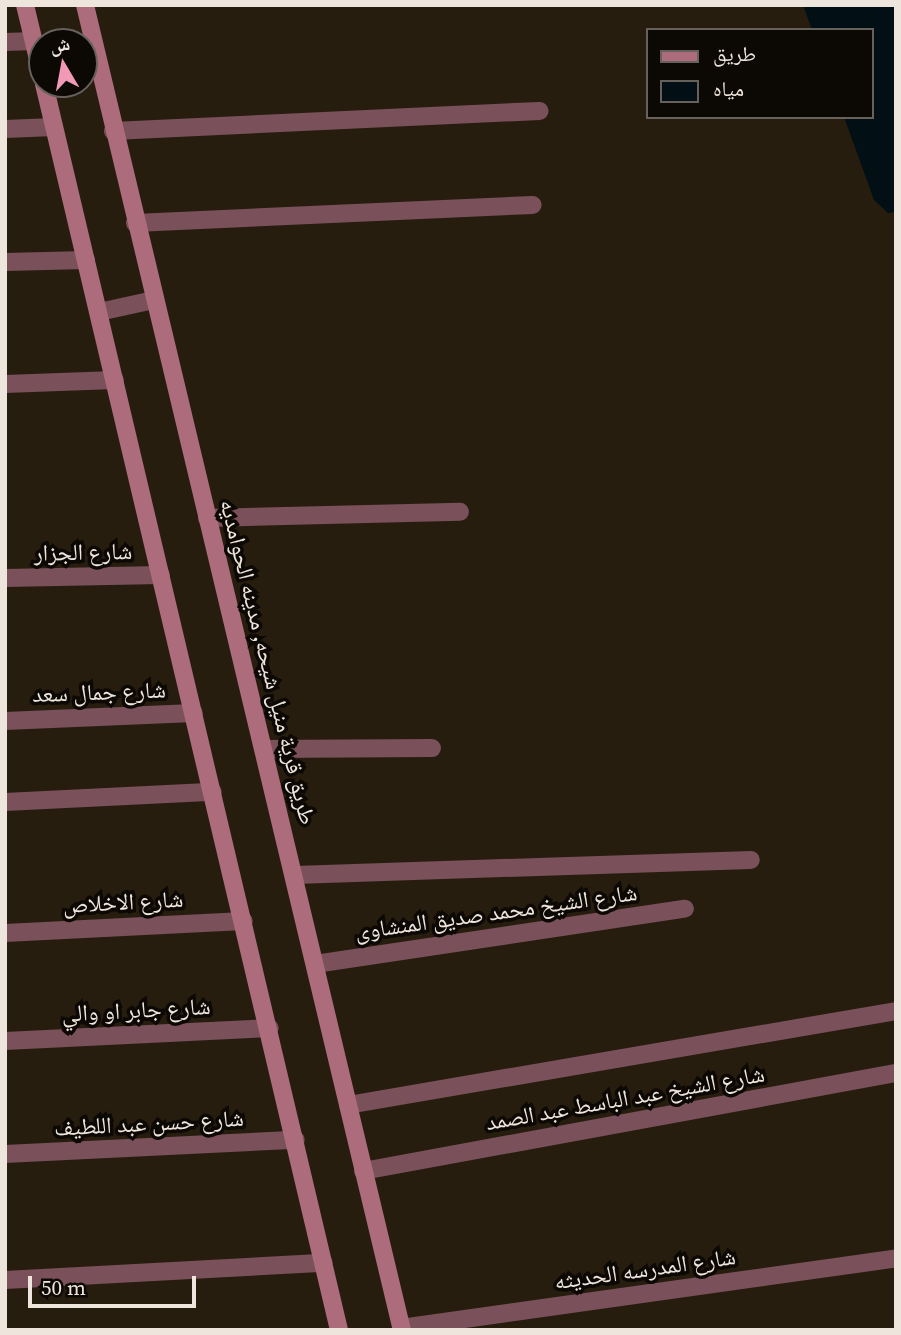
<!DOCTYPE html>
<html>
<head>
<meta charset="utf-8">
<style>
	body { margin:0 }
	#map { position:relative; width:901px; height:1335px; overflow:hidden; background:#271d0f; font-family:"Source Serif 4","Noto Naskh Arabic",serif }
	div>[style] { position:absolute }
	.water>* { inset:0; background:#021016 }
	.street>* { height:18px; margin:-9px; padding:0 9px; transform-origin:9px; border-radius:9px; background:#7a505a }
	.secondary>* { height:18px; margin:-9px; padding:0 9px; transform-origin:9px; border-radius:9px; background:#ad6c7b }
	span { translate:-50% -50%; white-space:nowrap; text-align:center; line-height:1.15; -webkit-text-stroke:7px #0c0804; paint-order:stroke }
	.street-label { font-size:23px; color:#eee6dd }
	.frame { position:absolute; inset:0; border:7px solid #eee6dd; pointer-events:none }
	.legend { position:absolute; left:646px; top:28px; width:228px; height:91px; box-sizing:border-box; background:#0c0804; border:2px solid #66615b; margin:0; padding:9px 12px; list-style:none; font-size:21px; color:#eee6dd }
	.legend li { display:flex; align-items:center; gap:14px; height:35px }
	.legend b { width:35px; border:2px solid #66615b }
	.north { position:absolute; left:28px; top:28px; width:70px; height:70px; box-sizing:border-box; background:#0c0804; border:2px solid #66615b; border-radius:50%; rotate:350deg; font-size:19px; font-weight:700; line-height:28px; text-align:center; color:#eee6dd }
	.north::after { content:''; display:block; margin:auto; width:24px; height:32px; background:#f09ab7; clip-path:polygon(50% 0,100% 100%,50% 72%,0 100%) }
	.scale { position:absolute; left:28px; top:1276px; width:168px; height:32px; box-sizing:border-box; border:4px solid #eee6dd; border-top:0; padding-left:9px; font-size:21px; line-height:24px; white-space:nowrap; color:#eee6dd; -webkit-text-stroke:5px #0c0804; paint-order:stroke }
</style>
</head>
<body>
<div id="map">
	<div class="water">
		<div style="clip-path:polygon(803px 5px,896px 5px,896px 212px,888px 213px,874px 200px,844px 117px,871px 117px,871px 30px,812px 30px)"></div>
	</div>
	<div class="street">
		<div style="left:5px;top:42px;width:29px;rotate:-2deg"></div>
		<div style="left:5px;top:129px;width:49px;rotate:-2.3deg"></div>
		<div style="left:113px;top:131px;width:427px;rotate:-2.7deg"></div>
		<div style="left:135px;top:223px;width:398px;rotate:-2.6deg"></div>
		<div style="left:5px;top:262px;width:81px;rotate:-1.4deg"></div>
		<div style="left:99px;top:312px;width:56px;rotate:-12.3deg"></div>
		<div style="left:5px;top:384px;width:110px;rotate:-2.1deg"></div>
		<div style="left:207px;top:518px;width:253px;rotate:-1.4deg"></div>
		<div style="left:5px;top:578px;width:156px;rotate:-1.1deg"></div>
		<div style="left:5px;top:721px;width:189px;rotate:-2.4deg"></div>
		<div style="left:264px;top:749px;width:168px;rotate:-0.3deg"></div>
		<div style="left:5px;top:802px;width:208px;rotate:-2.8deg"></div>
		<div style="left:295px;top:875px;width:456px;rotate:-1.9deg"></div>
		<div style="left:5px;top:933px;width:239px;rotate:-2.9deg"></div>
		<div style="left:315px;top:964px;width:374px;rotate:-8.5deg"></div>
		<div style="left:5px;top:1041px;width:265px;rotate:-2.8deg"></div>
		<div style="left:348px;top:1105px;width:556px;rotate:-9.73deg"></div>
		<div style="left:5px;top:1154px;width:291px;rotate:-2.8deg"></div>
		<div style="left:363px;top:1171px;width:542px;rotate:-10.42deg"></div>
		<div style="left:5px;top:1280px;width:319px;rotate:-3.1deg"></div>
		<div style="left:401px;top:1328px;width:500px;rotate:-8deg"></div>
	</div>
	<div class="secondary">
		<div style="left:25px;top:5px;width:73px;rotate:76.5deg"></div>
		<div style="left:85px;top:5px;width:1362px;rotate:76.55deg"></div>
		<div style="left:44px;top:84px;width:1280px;rotate:76.68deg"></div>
	</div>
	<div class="street-label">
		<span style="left:83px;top:552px;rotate:-1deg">شارع الجزار</span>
		<span style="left:268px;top:662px;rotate:76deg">طريق قرية منيل شيحه, مدينه الحوامديه</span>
		<span style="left:99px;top:692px;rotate:-2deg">شارع جمال سعد</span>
		<span style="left:123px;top:902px;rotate:-3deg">شارع الاخلاص</span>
		<span style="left:496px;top:912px;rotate:-8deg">شارع الشيخ محمد صديق المنشاوى</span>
		<span style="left:136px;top:1010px;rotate:-3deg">شارع جابر او والي</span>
		<span style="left:625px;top:1098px;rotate:-10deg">شارع الشيخ عبد الباسط عبد الصمد</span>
		<span style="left:149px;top:1123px;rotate:-3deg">شارع حسن عبد اللطيف</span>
		<span style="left:645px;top:1269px;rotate:-8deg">شارع المدرسه الحديثه</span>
	</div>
	<div class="frame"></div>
	<ul class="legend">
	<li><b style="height:9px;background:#ad6c7b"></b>طريق</li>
	<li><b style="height:19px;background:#021016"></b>مياه</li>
	</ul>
	<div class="north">ش</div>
	<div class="scale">50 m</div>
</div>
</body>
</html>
